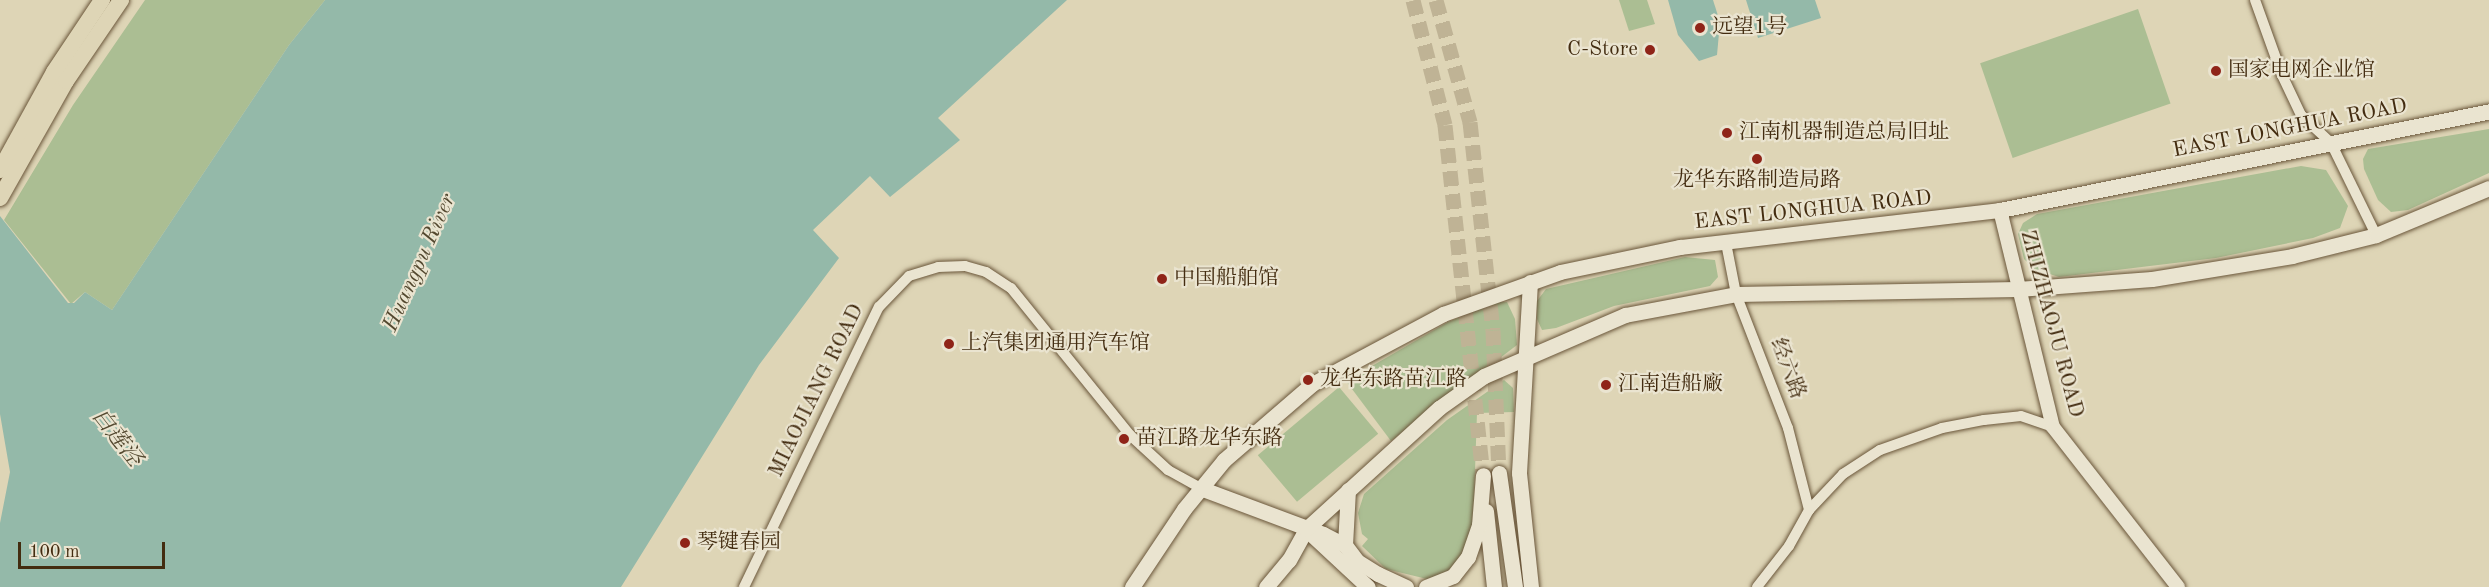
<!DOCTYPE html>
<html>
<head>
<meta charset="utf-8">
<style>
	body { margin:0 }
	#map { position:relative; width:2489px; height:587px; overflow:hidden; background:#ded5b6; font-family:"Old Standard TT","Noto Serif SC",serif }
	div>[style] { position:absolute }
	.green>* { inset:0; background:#abbe93; transform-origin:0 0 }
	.water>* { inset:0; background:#94b9a9 }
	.secondary-tunnel>* { height:15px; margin-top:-7.5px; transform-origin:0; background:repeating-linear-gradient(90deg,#bfb395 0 15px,transparent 0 23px) }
	.roads { filter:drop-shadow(0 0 2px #6a563a) drop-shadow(0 0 2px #6a563a) }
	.minor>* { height:10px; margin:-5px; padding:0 5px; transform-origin:5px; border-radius:5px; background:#eae4d0 }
	.tertiary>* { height:14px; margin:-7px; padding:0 7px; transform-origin:7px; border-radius:7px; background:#eae4d0 }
	.secondary>* { height:15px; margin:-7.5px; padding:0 7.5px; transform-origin:7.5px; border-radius:7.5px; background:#eae4d0 }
	.primary>* { height:16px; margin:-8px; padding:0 8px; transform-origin:8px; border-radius:8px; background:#ded5b6 }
	.dots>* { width:16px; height:16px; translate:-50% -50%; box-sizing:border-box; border:3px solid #eae4d0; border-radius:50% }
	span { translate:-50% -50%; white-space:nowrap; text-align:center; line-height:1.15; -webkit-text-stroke:4.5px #eae4d0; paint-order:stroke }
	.poi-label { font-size:21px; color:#432c10 }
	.left { translate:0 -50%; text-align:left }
	.right { translate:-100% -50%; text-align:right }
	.street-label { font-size:21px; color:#432c10 }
	.water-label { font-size:22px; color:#53482f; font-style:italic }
	.scale { position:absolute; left:18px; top:542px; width:147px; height:27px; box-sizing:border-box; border:3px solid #432c10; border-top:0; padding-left:8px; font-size:18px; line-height:21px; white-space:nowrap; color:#432c10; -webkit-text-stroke:4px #eae4d0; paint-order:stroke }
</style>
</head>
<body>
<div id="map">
	<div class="green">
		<div style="clip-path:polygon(145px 0,325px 0,289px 45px,112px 310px,85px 292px,71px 304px,4px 220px,73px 105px)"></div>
		<div style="clip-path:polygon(1619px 0,1647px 0,1655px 24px,1629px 31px)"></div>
		<div style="left:2138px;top:9px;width:100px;height:167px;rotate:71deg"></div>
		<div style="clip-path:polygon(2489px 129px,2489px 173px,2408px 210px,2391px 212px,2378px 200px,2364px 169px,2363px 159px,2368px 149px)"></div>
		<div style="clip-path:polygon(2301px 166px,2326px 170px,2348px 206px,2340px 228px,2313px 238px,2216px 258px,2059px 277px,2034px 269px,2024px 259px,2018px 234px,2023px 223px,2037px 214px)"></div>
		<div style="clip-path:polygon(1685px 257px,1715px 260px,1718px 277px,1710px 286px,1614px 306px,1556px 328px,1542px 330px,1537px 319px,1537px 301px,1546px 289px)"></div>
		<div style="clip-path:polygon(1497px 302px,1507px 302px,1515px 319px,1517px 345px,1391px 441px,1346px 381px,1448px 322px)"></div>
		<div style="clip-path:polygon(1504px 380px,1513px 388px,1514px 412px,1477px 413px,1473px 529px,1460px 561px,1446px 573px,1427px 579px,1386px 569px,1362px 546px,1368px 539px,1362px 534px,1358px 513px,1364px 494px,1447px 420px)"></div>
		<div style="left:1339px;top:387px;width:61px;height:106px;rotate:50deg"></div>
	</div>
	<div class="water">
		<div style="clip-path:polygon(325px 0,1067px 0,938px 118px,960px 140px,890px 197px,870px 176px,813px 230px,839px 258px,759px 365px,621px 587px,0 587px,0 523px,10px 472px,0 414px,0 216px,68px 303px,74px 303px,85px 292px,112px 310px,289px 45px)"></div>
		<div style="clip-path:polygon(1668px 0,1713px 0,1720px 22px,1717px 55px,1699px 61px,1678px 35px)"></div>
		<div style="clip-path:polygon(1746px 0,1815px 0,1821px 18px,1758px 38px)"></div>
	</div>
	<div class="secondary-tunnel">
		<div style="left:1413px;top:0;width:129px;rotate:75.6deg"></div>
		<div style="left:1445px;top:125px;width:352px;rotate:83.8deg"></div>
		<div style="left:1436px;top:0;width:127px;rotate:74.4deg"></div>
		<div style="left:1470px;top:122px;width:209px;rotate:83.7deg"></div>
		<div style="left:1493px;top:330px;width:143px;rotate:87.6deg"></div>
	</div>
	<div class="roads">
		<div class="minor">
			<div style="left:2255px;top:0;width:80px;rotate:70.2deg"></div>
			<div style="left:2282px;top:75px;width:44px;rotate:64.6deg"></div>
			<div style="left:2301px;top:115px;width:41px;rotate:43deg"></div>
			<div style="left:2331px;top:143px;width:102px;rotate:63.9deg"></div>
			<div style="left:1726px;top:243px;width:52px;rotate:78.9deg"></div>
			<div style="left:1736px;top:294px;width:144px;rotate:68.8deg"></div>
			<div style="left:1788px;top:428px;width:85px;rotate:75.6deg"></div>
			<div style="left:744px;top:587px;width:311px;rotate:-64.3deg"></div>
			<div style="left:879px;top:307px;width:43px;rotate:-45.9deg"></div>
			<div style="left:909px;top:276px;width:30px;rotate:-17deg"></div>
			<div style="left:938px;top:267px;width:27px;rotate:-2deg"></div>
			<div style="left:965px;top:266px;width:22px;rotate:16deg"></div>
			<div style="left:986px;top:272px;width:30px;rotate:33deg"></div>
			<div style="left:1011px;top:288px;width:189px;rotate:51deg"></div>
			<div style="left:1130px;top:435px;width:52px;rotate:42.6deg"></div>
			<div style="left:1168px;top:470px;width:37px;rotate:29deg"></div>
			<div style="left:1757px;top:587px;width:52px;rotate:-52deg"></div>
			<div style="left:1789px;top:546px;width:41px;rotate:-60.9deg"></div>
			<div style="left:1809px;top:510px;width:50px;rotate:-46.6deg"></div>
			<div style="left:1843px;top:474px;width:44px;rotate:-33deg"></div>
			<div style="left:1880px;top:450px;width:66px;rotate:-19.5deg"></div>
			<div style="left:1942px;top:428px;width:43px;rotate:-10.8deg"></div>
			<div style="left:1984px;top:420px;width:37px;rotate:-6deg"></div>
			<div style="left:2021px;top:416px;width:34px;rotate:19deg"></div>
		</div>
		<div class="tertiary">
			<div style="left:2000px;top:210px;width:223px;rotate:76.3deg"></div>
			<div style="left:2053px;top:427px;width:203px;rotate:52deg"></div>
		</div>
		<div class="secondary">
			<div style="left:1530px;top:282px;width:191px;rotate:93.3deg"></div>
			<div style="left:1519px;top:473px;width:115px;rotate:84deg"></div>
			<div style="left:1499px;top:473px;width:115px;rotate:82deg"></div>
			<div style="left:1200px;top:488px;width:131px;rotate:20.5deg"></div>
			<div style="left:1323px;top:534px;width:25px;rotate:27deg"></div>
			<div style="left:1345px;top:545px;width:20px;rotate:53deg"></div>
			<div style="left:1357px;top:561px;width:25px;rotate:32deg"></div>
			<div style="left:1378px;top:574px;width:31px;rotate:25deg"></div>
			<div style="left:1486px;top:511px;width:76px;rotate:84deg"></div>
			<div style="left:1310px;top:533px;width:79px;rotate:43deg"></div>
			<div style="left:1345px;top:545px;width:55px;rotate:-86.9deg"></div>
			<div style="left:1132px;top:587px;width:94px;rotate:-56.3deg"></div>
			<div style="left:1184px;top:509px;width:63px;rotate:-50.8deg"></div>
			<div style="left:1224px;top:460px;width:116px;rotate:-40.8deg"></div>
			<div style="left:1312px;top:384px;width:149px;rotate:-28.1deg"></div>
			<div style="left:1443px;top:314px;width:124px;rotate:-19.7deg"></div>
			<div style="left:1560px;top:272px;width:123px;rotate:-11.8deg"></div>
			<div style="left:1680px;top:247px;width:322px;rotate:-6.6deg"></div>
			<div style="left:2000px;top:210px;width:499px;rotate:-11.4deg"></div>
			<div style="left:1266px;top:587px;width:35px;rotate:-50deg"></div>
			<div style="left:1289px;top:560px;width:35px;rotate:-61deg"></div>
			<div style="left:1306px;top:529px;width:180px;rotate:-42.3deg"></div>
			<div style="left:1439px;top:408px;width:55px;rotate:-35.4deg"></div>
			<div style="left:1484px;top:376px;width:154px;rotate:-23.4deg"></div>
			<div style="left:1625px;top:315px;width:113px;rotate:-10.7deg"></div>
			<div style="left:1736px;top:294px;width:282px;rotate:-1deg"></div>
			<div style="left:2018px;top:289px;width:134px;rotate:-4.3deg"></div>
			<div style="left:2152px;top:279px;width:142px;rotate:-9.3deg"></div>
			<div style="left:2292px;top:256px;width:87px;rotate:-14deg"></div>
			<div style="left:2376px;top:235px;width:122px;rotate:-22.6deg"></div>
			<div style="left:1426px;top:587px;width:29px;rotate:-22deg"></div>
			<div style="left:1453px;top:576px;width:24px;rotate:-52deg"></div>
			<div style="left:1468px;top:557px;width:34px;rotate:-71deg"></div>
			<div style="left:1479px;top:525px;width:50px;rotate:-85.4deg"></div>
		</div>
		<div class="primary">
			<div style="left:0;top:170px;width:112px;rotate:-61.1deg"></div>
			<div style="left:54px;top:72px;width:87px;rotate:-56.3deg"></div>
			<div style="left:0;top:198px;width:134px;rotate:-60.6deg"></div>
			<div style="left:66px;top:81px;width:98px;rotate:-55.8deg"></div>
		</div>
	</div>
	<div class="dots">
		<div style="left:1700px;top:28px;background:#8f2418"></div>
		<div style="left:1650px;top:50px;background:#8f2418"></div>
		<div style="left:2216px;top:71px;background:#8f2418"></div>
		<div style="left:1727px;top:133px;background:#8f2418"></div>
		<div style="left:1757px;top:159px;background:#8f2418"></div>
		<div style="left:1162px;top:279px;background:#8f2418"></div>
		<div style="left:949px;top:344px;background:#8f2418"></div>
		<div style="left:1308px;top:380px;background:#8f2418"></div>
		<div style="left:1606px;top:385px;background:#8f2418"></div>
		<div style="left:1124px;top:439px;background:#8f2418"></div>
		<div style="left:685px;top:543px;background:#8f2418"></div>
	</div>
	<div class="poi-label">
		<span class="left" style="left:1712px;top:28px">远望1号</span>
		<span class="right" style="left:1638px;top:50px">C-Store</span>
		<span class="left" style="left:2228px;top:71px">国家电网企业馆</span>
		<span class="left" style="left:1739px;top:133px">江南机器制造总局旧址</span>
		<span style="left:1757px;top:181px">龙华东路制造局路</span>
		<span class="left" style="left:1174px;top:279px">中国船舶馆</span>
		<span class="left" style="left:961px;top:344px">上汽集团通用汽车馆</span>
		<span class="left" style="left:1320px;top:380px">龙华东路苗江路</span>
		<span class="left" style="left:1618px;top:385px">江南造船廠</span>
		<span class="left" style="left:1136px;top:439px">苗江路龙华东路</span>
		<span class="left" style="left:697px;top:543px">琴键春园</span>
	</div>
	<div class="street-label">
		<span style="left:2290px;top:129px;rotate:-11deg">EAST LONGHUA ROAD</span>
		<span style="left:1813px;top:211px;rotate:-6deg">EAST LONGHUA ROAD</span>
		<span style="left:2051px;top:324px;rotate:75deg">ZHIZHAOJU ROAD</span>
		<span style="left:1787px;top:369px;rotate:69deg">经六路</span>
		<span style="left:817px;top:391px;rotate:-64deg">MIAOJIANG ROAD</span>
	</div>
	<div class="water-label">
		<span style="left:420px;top:263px;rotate:-66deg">Huangpu River</span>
		<span style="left:116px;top:438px;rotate:52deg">白莲泾</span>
	</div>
	<div class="scale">100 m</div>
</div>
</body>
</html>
